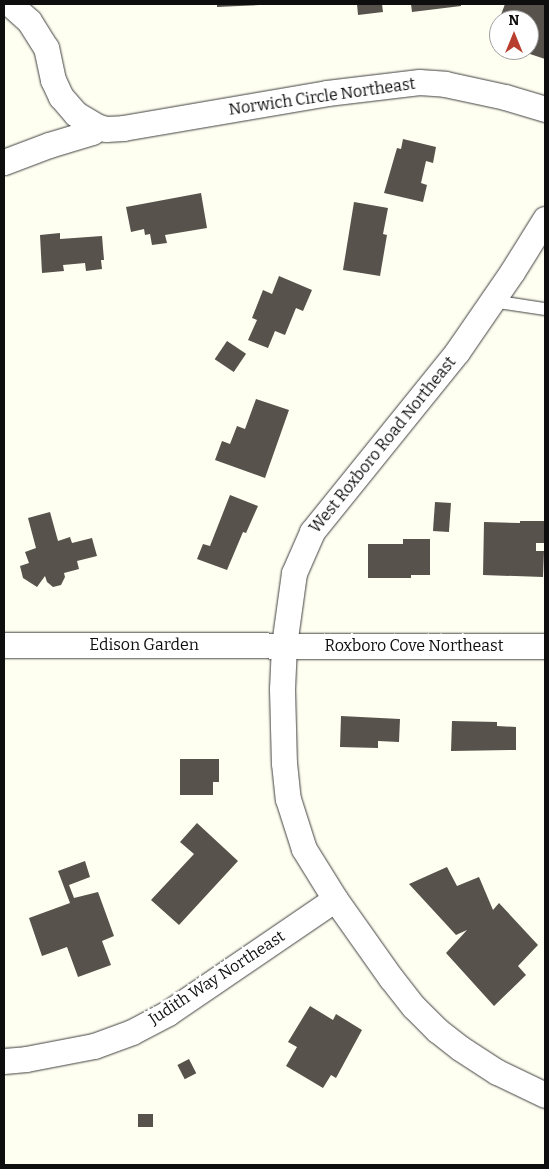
<!DOCTYPE html>
<html>
<head>
<meta charset="utf-8">
<style>
	body { margin:0 }
	#map { position:relative; width:549px; height:1169px; overflow:hidden; background:#fefef1; font-family:Bitter,serif }
	div>[style] { position:absolute }
	.building>* { inset:0; background:#57524b; transform-origin:0 0 }
	.roads { filter:drop-shadow(0 0 1px #414141) drop-shadow(0 0 1px #414141) }
	.service>* { height:12px; margin:-6px; padding:0 6px; transform-origin:6px; border-radius:6px; background:#fff }
	.minor>* { height:25px; margin:-12.5px; padding:0 12.5px; transform-origin:12.5px; border-radius:12.5px; background:#fff }
	span { translate:-50% -50%; white-space:nowrap; text-align:center; line-height:1.15; -webkit-text-stroke:5px #fff; paint-order:stroke }
	.street-label { font-size:16px; color:#0e0e0e }
	.frame { position:absolute; inset:0; border:5px solid #0e0e0e; pointer-events:none }
	.north { position:absolute; left:489px; top:10px; width:50px; height:50px; box-sizing:border-box; background:#fff; border:1px solid #9f9f9f; border-radius:50%; rotate:0deg; font-size:14px; font-weight:700; line-height:20px; text-align:center; color:#0e0e0e }
	.north::after { content:''; display:block; margin:auto; width:18px; height:22px; background:#b73e2e; clip-path:polygon(50% 0,100% 100%,50% 72%,0 100%) }
</style>
</head>
<body>
<div id="map">
	<div class="building">
		<div style="clip-path:polygon(217px 4px,260px 4px,260px 5px,217px 7px)"></div>
		<div style="clip-path:polygon(357px 4px,382px 4px,383px 12px,358px 15px)"></div>
		<div style="clip-path:polygon(411px 4px,461px 4px,461px 6px,412px 12px)"></div>
		<div style="clip-path:polygon(505px 4px,545px 4px,545px 59px,527px 53px,531px 42px,529px 42px,529px 20px,499px 20px)"></div>
		<div style="clip-path:polygon(403px 139px,436px 147px,433px 163px,426px 161px,421px 183px,427px 185px,423px 202px,384px 193px,397px 148px,401px 149px)"></div>
		<div style="clip-path:polygon(201px 193px,207px 228px,165px 235px,167px 243px,152px 245px,150px 234px,145px 235px,144px 229px,131px 232px,126px 207px)"></div>
		<div style="clip-path:polygon(354px 202px,388px 208px,383px 234px,387px 235px,380px 276px,343px 270px)"></div>
		<div style="clip-path:polygon(60px 233px,60px 239px,102px 236px,104px 260px,101px 260px,102px 269px,86px 271px,85px 263px,63px 265px,64px 271px,42px 273px,40px 235px)"></div>
		<div style="clip-path:polygon(279px 276px,312px 290px,303px 311px,296px 308px,285px 335px,275px 331px,268px 348px,248px 340px,257px 320px,252px 318px,263px 290px,272px 294px)"></div>
		<div style="left:227px;top:341px;width:23px;height:22px;rotate:34deg"></div>
		<div style="clip-path:polygon(256px 399px,289px 410px,265px 478px,215px 460px,222px 441px,230px 444px,237px 426px,245px 429px)"></div>
		<div style="clip-path:polygon(230px 495px,258px 506px,246px 533px,243px 532px,227px 570px,197px 559px,203px 544px,210px 546px)"></div>
		<div style="left:435px;top:502px;width:16px;height:29px;rotate:4deg"></div>
		<div style="clip-path:polygon(50px 512px,58px 541px,70px 537px,72px 543px,92px 538px,97px 556px,77px 561px,79px 569px,64px 573px,65px 577px,61px 585px,53px 587px,47px 582px,45px 576px,37px 587px,23px 578px,20px 566px,29px 563px,25px 552px,36px 548px,28px 518px)"></div>
		<div style="clip-path:polygon(520px 521px,545px 521px,545px 543px,536px 543px,536px 551px,544px 551px,543px 577px,483px 575px,484px 522px,520px 523px)"></div>
		<div style="clip-path:polygon(403px 539px,430px 539px,430px 575px,411px 575px,411px 578px,368px 578px,368px 544px,403px 544px)"></div>
		<div style="clip-path:polygon(341px 716px,400px 719px,399px 742px,378px 741px,378px 748px,340px 747px)"></div>
		<div style="clip-path:polygon(452px 721px,497px 722px,497px 726px,516px 727px,516px 750px,451px 751px)"></div>
		<div style="clip-path:polygon(180px 759px,219px 759px,219px 782px,213px 782px,213px 795px,180px 795px)"></div>
		<div style="clip-path:polygon(197px 823px,238px 861px,179px 925px,151px 900px,194px 854px,180px 842px)"></div>
		<div style="clip-path:polygon(85px 861px,90px 877px,69px 885px,74px 898px,98px 892px,114px 936px,102px 941px,111px 965px,78px 977px,67px 947px,42px 956px,29px 918px,70px 903px,58px 871px)"></div>
		<div style="clip-path:polygon(447px 867px,457px 886px,479px 877px,493px 910px,499px 903px,538px 945px,518px 966px,526px 975px,494px 1006px,446px 953px,467px 930px,456px 935px,409px 884px)"></div>
		<div style="clip-path:polygon(310px 1006px,333px 1020px,336px 1014px,362px 1030px,336px 1078px,331px 1075px,323px 1088px,286px 1066px,297px 1047px,288px 1042px)"></div>
		<div style="left:189px;top:1059px;width:16px;height:13px;rotate:63deg"></div>
		<div style="left:138px;top:1114px;width:15px;height:13px"></div>
	</div>
	<div class="roads">
		<div class="service">
			<div style="left:492px;top:301px;width:54px;rotate:8.6deg"></div>
		</div>
		<div class="minor">
			<div style="left:98px;top:127px;width:8px;rotate:14deg"></div>
			<div style="left:106px;top:129px;width:17px;rotate:-3deg"></div>
			<div style="left:123px;top:128px;width:207px;rotate:-9.7deg"></div>
			<div style="left:327px;top:93px;width:93px;rotate:-6.8deg"></div>
			<div style="left:419px;top:82px;width:26px;rotate:4deg"></div>
			<div style="left:445px;top:84px;width:61px;rotate:12.2deg"></div>
			<div style="left:505px;top:97px;width:42px;rotate:16.7deg"></div>
			<div style="left:4px;top:162px;width:48px;rotate:-20.7deg"></div>
			<div style="left:49px;top:145px;width:45px;rotate:-16.8deg"></div>
			<div style="left:92px;top:132px;width:8px;rotate:-40deg"></div>
			<div style="left:98px;top:127px;width:26px;rotate:-149deg"></div>
			<div style="left:76px;top:114px;width:23px;rotate:-131deg"></div>
			<div style="left:61px;top:97px;width:19px;rotate:-115deg"></div>
			<div style="left:53px;top:80px;width:33px;rotate:-102deg"></div>
			<div style="left:46px;top:48px;width:32px;rotate:-122deg"></div>
			<div style="left:29px;top:21px;width:25px;rotate:-138deg"></div>
			<div style="left:545px;top:219px;width:62px;rotate:121.9deg"></div>
			<div style="left:512px;top:272px;width:97px;rotate:124.5deg"></div>
			<div style="left:457px;top:352px;width:231px;rotate:128.9deg"></div>
			<div style="left:312px;top:532px;width:45px;rotate:113.7deg"></div>
			<div style="left:294px;top:573px;width:73px;rotate:97.9deg"></div>
			<div style="left:284px;top:645px;width:44px;rotate:92.6deg"></div>
			<div style="left:282px;top:689px;width:74px;rotate:88.5deg"></div>
			<div style="left:284px;top:763px;width:36px;rotate:84deg"></div>
			<div style="left:288px;top:799px;width:52px;rotate:72.3deg"></div>
			<div style="left:304px;top:849px;width:59px;rotate:58.2deg"></div>
			<div style="left:335px;top:899px;width:97px;rotate:54.7deg"></div>
			<div style="left:391px;top:978px;width:37px;rotate:52deg"></div>
			<div style="left:414px;top:1007px;width:33px;rotate:45deg"></div>
			<div style="left:437px;top:1030px;width:29px;rotate:38deg"></div>
			<div style="left:460px;top:1048px;width:44px;rotate:33deg"></div>
			<div style="left:497px;top:1072px;width:53px;rotate:25.6deg"></div>
			<div style="left:4px;top:645px;width:541px;rotate:0.11deg"></div>
			<div style="left:4px;top:1061px;width:22px;rotate:-5deg"></div>
			<div style="left:26px;top:1059px;width:69px;rotate:-10.8deg"></div>
			<div style="left:94px;top:1046px;width:40px;rotate:-20.2deg"></div>
			<div style="left:132px;top:1032px;width:41px;rotate:-27.8deg"></div>
			<div style="left:168px;top:1013px;width:202px;rotate:-34.3deg"></div>
		</div>
	</div>
	<div class="street-label">
		<span style="left:322px;top:97px;rotate:-8deg">Norwich Circle Northeast</span>
		<span style="left:383px;top:445px;rotate:-51deg">West Roxboro Road Northeast</span>
		<span style="left:144px;top:645px">Edison Garden</span>
		<span style="left:414px;top:646px">Roxboro Cove Northeast</span>
		<span style="left:217px;top:978px;rotate:-33deg">Judith Way Northeast</span>
	</div>
	<div class="frame"></div>
	<div class="north">N</div>
</div>
</body>
</html>
